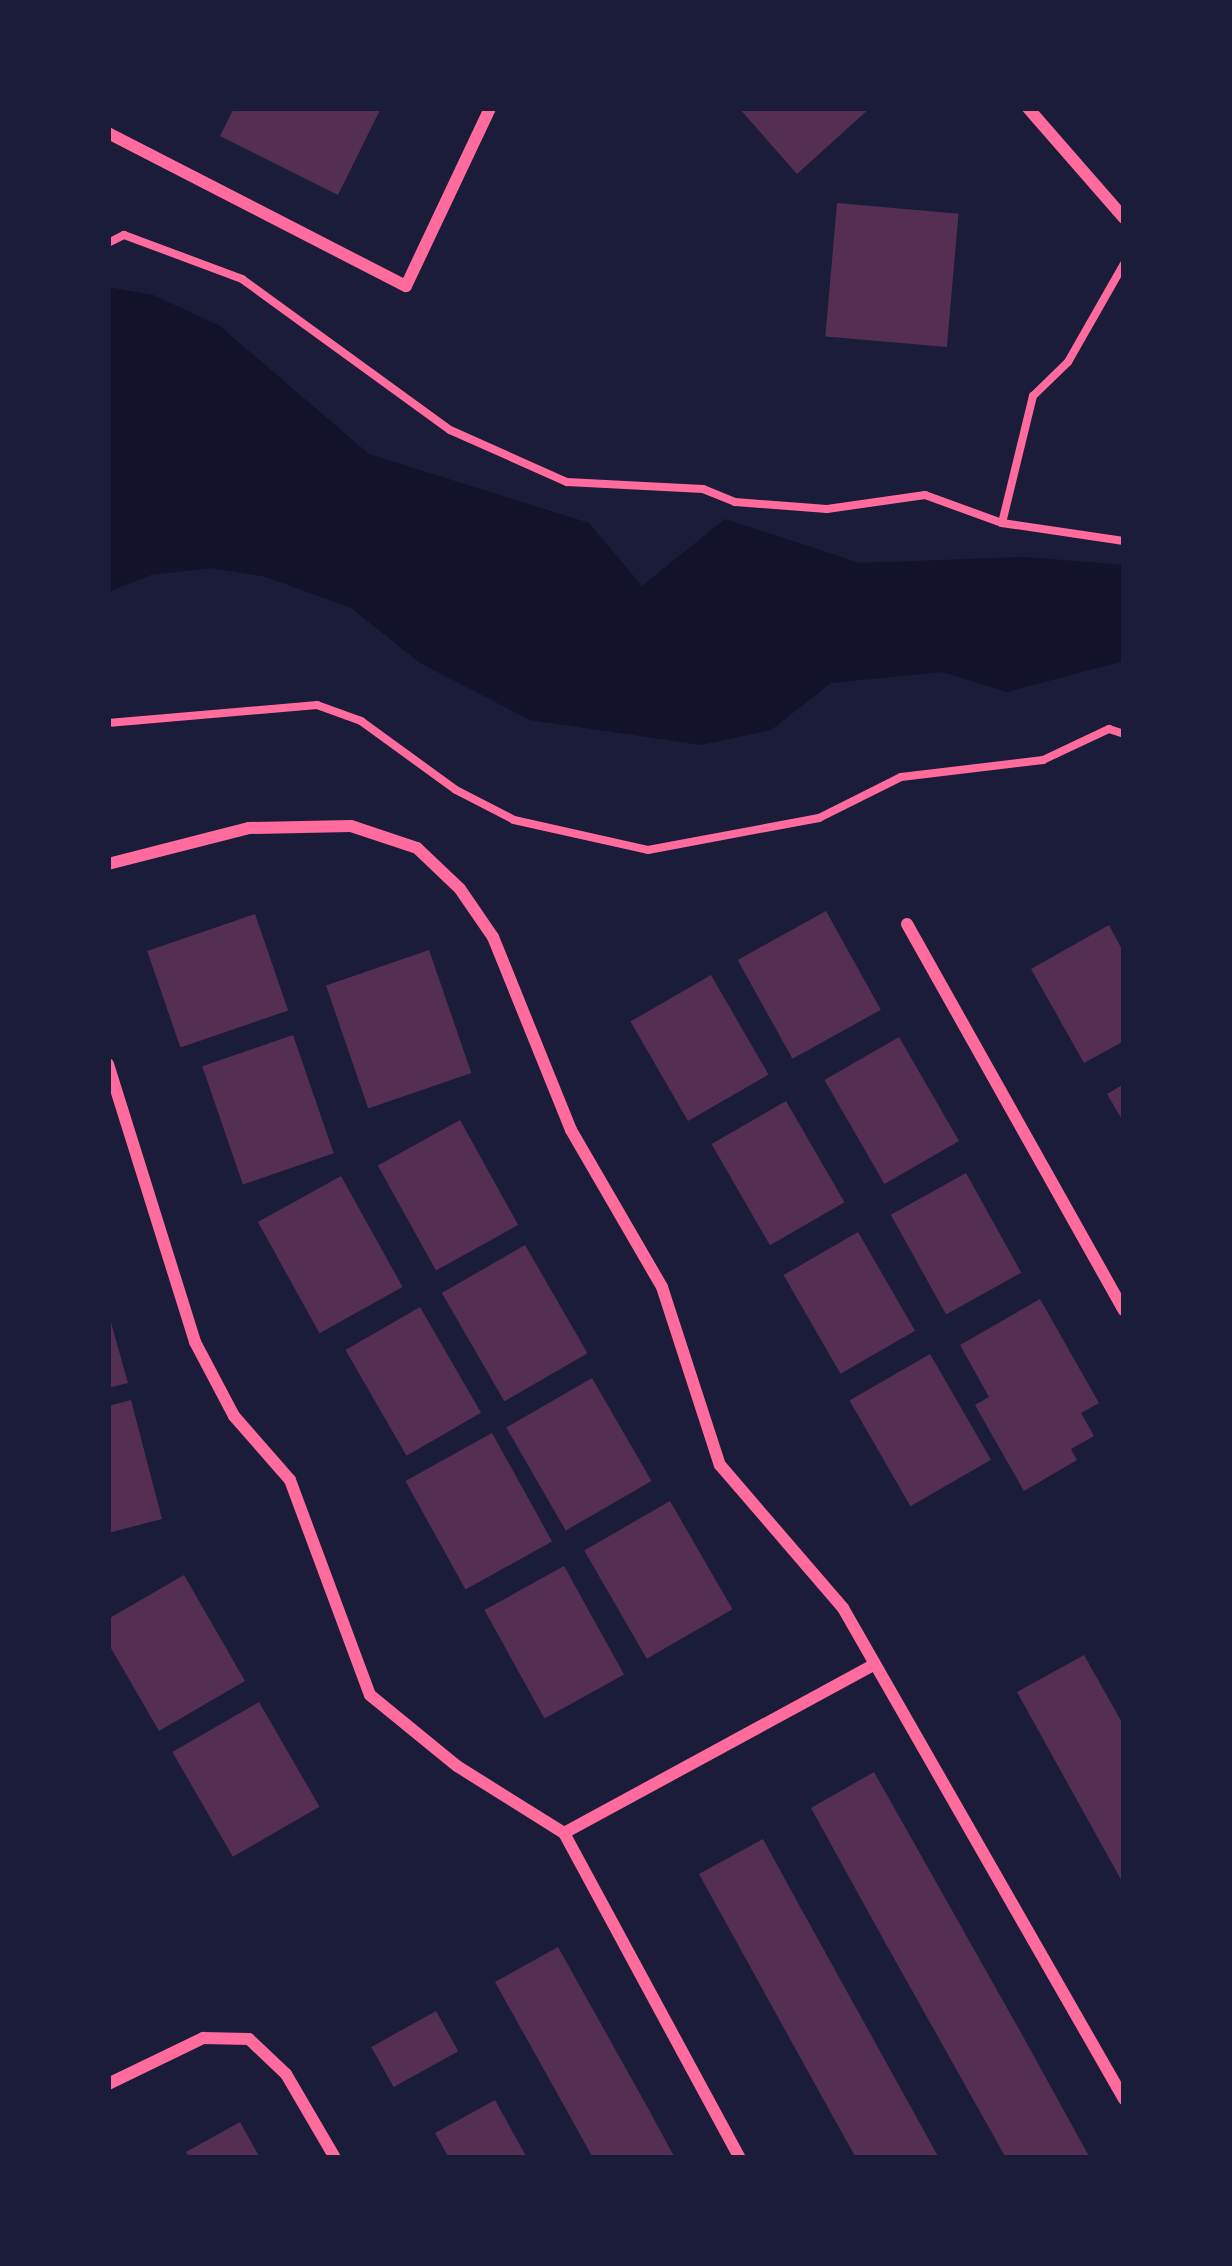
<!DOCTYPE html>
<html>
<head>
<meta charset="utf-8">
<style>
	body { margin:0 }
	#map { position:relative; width:1232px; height:2266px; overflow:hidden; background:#1b1b3a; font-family:"Roboto Condensed",sans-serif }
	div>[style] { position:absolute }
	.water>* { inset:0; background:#12122b }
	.building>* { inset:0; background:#542f53; transform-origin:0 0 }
	.path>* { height:8px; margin:-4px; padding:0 4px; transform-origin:4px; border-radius:4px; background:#ff6b9d }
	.minor>* { height:12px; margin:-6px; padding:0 6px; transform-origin:6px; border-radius:6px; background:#ff6b9d }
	span { translate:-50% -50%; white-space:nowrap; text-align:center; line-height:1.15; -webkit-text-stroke:10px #1b1b3a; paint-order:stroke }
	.frame { position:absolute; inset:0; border:111px solid #1b1b3a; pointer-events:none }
</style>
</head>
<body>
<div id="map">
	<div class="water">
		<div style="clip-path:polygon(108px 287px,153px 295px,220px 326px,369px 454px,589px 523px,642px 586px,725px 519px,860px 563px,1025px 557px,1124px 565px,1124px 661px,1007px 692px,942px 672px,831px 683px,771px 730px,701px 745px,530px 720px,420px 663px,351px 608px,266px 577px,211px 568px,151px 575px,108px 592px)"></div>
	</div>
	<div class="building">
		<div style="clip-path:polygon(234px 108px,381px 108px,338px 195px,220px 136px)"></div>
		<div style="clip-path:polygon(739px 108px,870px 108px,797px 174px)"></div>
		<div style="left:837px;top:203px;width:122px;height:134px;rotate:5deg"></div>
		<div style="left:826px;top:911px;width:113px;height:101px;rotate:61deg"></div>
		<div style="left:255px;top:914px;width:102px;height:114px;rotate:71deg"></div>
		<div style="clip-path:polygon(1109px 925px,1124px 953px,1124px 1041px,1084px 1063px,1031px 969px)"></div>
		<div style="left:429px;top:950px;width:130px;height:109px;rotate:71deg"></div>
		<div style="left:711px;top:975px;width:115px;height:93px;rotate:60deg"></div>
		<div style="left:293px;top:1035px;width:125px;height:96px;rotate:71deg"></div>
		<div style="left:899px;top:1037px;width:120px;height:86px;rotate:60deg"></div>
		<div style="clip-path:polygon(1124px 1084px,1124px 1123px,1107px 1094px)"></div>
		<div style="left:786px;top:1101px;width:117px;height:86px;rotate:60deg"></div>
		<div style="left:460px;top:1120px;width:120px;height:94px;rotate:61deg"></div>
		<div style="left:966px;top:1173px;width:114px;height:86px;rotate:61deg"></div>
		<div style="left:341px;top:1176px;width:127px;height:95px;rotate:61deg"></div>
		<div style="left:858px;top:1232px;width:114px;height:86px;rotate:60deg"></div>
		<div style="left:525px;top:1245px;width:125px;height:96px;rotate:60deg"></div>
		<div style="clip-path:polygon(1040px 1299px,1099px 1403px,1081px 1413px,1094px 1436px,1071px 1449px,1077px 1460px,1024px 1491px,975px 1405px,989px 1397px,960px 1345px)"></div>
		<div style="left:420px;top:1307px;width:122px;height:86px;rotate:60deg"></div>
		<div style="clip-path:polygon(108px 1312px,128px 1383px,108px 1388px)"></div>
		<div style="left:930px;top:1354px;width:122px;height:93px;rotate:60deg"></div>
		<div style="left:592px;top:1378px;width:119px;height:99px;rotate:60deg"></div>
		<div style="clip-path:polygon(131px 1400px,162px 1519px,108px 1533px,108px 1406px)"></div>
		<div style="left:492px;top:1433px;width:124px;height:99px;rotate:61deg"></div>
		<div style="left:670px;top:1501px;width:125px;height:99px;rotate:60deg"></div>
		<div style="left:564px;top:1566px;width:124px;height:91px;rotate:61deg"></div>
		<div style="clip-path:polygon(184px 1575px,245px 1681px,159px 1731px,108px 1643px,108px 1619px)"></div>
		<div style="clip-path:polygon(1084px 1655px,1124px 1726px,1124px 1885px,1017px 1692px)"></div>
		<div style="left:259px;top:1702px;width:121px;height:100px;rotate:60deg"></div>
		<div style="clip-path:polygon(874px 1772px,1020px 2031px,1090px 2158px,1006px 2158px,882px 1937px,811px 1808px)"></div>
		<div style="clip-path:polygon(763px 1839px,798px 1903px,939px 2158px,856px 2158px,806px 2068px,699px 1874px)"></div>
		<div style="clip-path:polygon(558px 1947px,649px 2110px,675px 2158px,593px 2158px,567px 2111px,495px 1982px)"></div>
		<div style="left:436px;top:2011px;width:46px;height:74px;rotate:61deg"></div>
		<div style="clip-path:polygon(495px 2100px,527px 2158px,449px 2158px,435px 2133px)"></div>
		<div style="clip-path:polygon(240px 2122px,260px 2158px,190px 2158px,186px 2152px)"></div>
	</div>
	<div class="path">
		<div style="left:108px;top:243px;width:18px;rotate:-27deg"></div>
		<div style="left:124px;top:235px;width:126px;rotate:20.4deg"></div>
		<div style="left:242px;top:279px;width:257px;rotate:36deg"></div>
		<div style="left:450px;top:430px;width:128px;rotate:24deg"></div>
		<div style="left:567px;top:482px;width:136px;rotate:2.9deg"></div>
		<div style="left:703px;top:489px;width:35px;rotate:22deg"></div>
		<div style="left:735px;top:502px;width:92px;rotate:4.4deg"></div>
		<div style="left:827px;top:509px;width:99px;rotate:-8.1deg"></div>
		<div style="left:925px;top:495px;width:82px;rotate:20deg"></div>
		<div style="left:1002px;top:523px;width:123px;rotate:8.4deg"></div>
		<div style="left:1002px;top:523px;width:131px;rotate:-76.3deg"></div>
		<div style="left:1033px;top:396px;width:49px;rotate:-44.2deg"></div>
		<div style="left:1068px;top:362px;width:113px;rotate:-60.3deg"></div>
		<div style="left:108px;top:723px;width:210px;rotate:-4.9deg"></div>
		<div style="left:317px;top:705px;width:47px;rotate:20deg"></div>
		<div style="left:361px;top:721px;width:117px;rotate:36deg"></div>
		<div style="left:456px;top:790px;width:65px;rotate:27.3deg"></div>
		<div style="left:514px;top:820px;width:137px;rotate:12.6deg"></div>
		<div style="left:648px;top:850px;width:174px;rotate:-10.6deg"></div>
		<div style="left:819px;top:818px;width:92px;rotate:-26.6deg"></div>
		<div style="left:901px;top:777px;width:143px;rotate:-6.8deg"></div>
		<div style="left:1043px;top:760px;width:73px;rotate:-25.2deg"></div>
		<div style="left:1109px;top:729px;width:16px;rotate:18deg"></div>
	</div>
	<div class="minor">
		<div style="left:1028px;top:108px;width:146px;rotate:48.9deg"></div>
		<div style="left:108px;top:133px;width:335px;rotate:27.2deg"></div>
		<div style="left:406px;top:286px;width:197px;rotate:-64.7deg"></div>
		<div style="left:108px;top:864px;width:146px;rotate:-14.3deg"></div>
		<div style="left:249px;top:828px;width:102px;rotate:-1.1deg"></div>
		<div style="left:351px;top:826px;width:70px;rotate:18.4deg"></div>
		<div style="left:417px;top:848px;width:59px;rotate:43.6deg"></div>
		<div style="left:460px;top:889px;width:58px;rotate:55.5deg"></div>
		<div style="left:493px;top:937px;width:208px;rotate:68deg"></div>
		<div style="left:571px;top:1130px;width:181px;rotate:59.9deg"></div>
		<div style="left:662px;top:1287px;width:187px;rotate:72deg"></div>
		<div style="left:720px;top:1465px;width:189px;rotate:49.3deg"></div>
		<div style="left:843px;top:1608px;width:566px;rotate:60.22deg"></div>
		<div style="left:907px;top:924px;width:443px;rotate:60.7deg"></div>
		<div style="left:108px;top:1064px;width:291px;rotate:72.6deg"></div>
		<div style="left:195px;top:1342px;width:84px;rotate:62.2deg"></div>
		<div style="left:234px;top:1416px;width:85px;rotate:48.8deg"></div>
		<div style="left:290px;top:1480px;width:229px;rotate:69.6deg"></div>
		<div style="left:370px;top:1695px;width:112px;rotate:39.2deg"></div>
		<div style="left:457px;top:1766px;width:126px;rotate:32.1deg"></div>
		<div style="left:564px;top:1833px;width:370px;rotate:61.6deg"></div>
		<div style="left:564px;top:1833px;width:352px;rotate:-28.5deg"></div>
		<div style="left:108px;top:2084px;width:106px;rotate:-25.8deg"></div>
		<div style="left:203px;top:2038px;width:46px;rotate:1.2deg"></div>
		<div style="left:249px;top:2039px;width:51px;rotate:43.4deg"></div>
		<div style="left:286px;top:2074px;width:97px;rotate:59.7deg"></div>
	</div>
	<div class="frame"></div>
</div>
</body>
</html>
